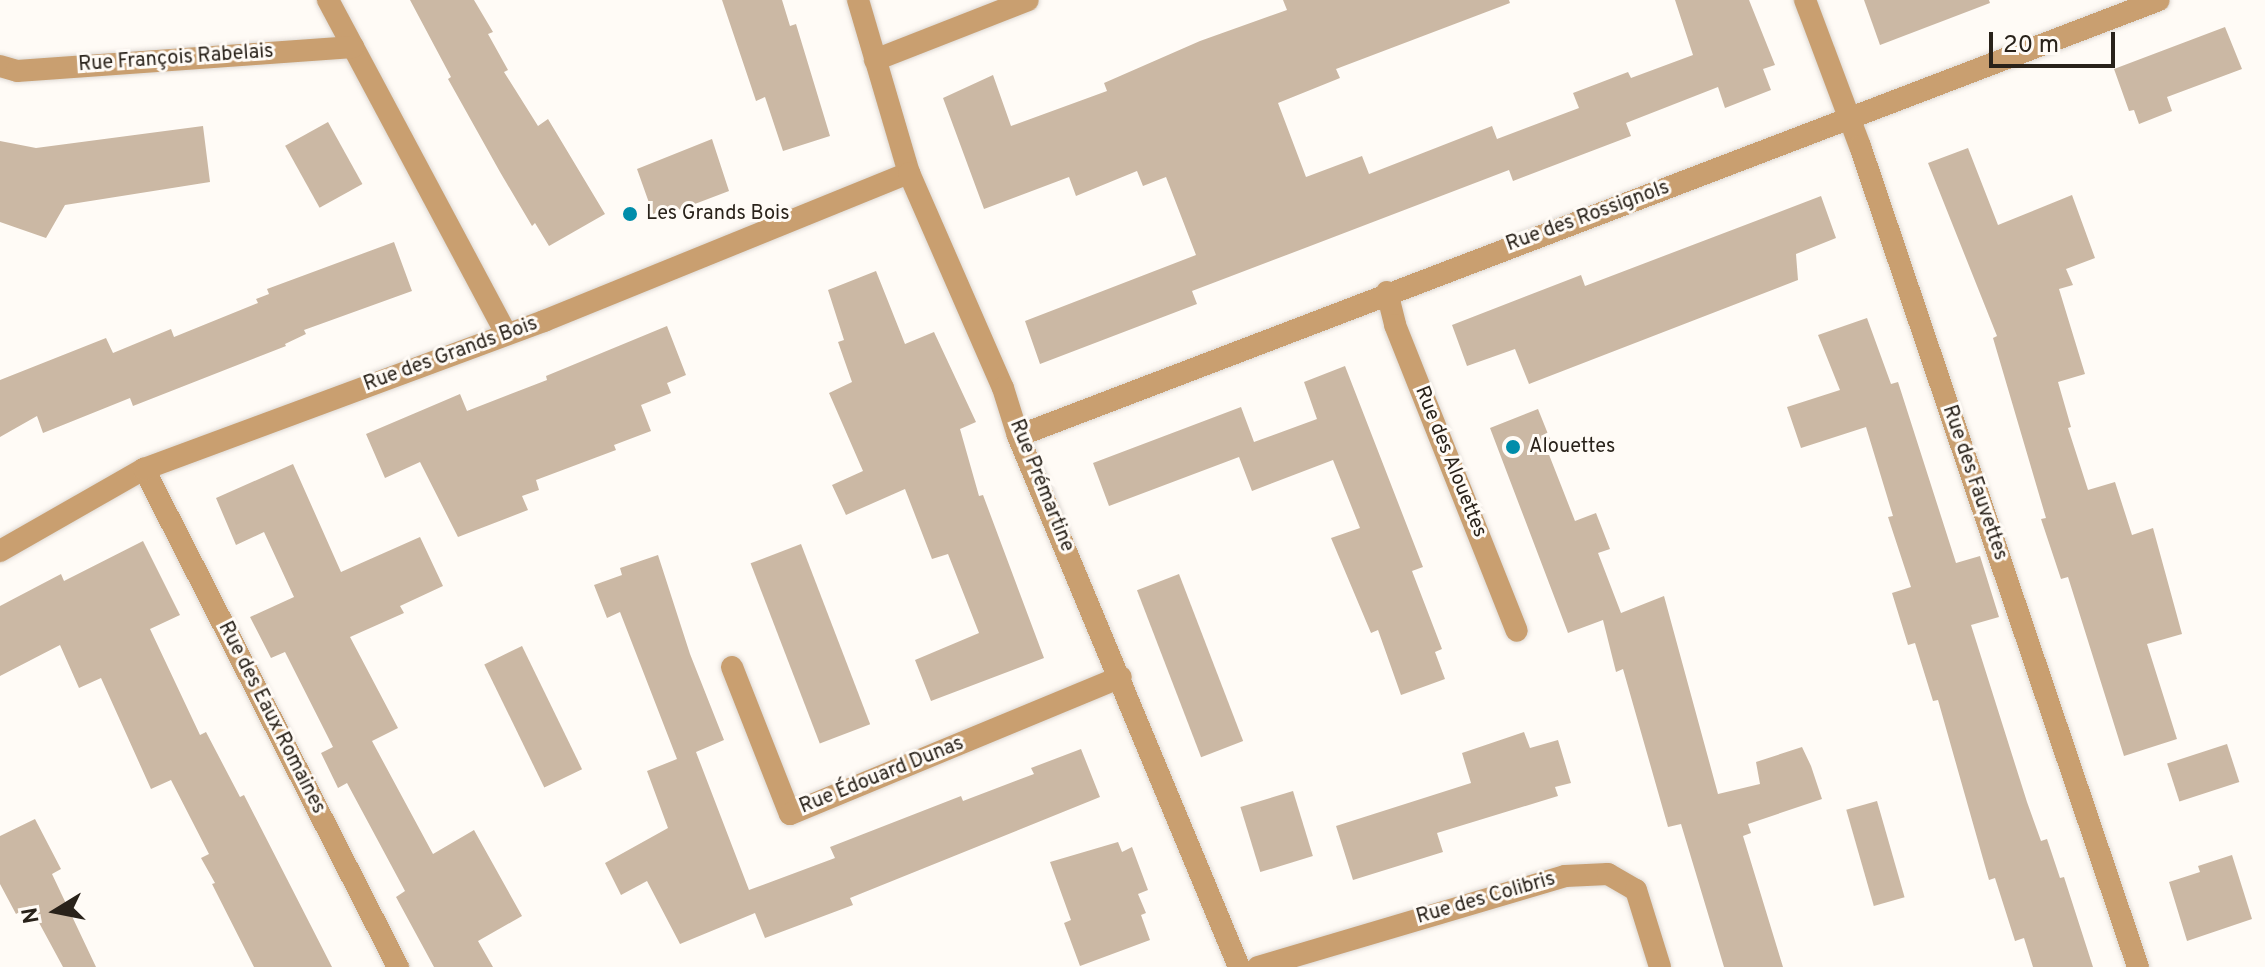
<!DOCTYPE html>
<html>
<head>
<meta charset="utf-8">
<style>
	body { margin:0 }
	#map { position:relative; width:2265px; height:967px; overflow:hidden; background:#fffbf6; font-family:Overpass,sans-serif }
	div>[style] { position:absolute }
	.building>* { inset:0; background:#cbb8a4; transform-origin:0 0 }
	.roads { filter:drop-shadow(0 0 2px #ddd8d3) drop-shadow(0 0 2px #ddd8d3) }
	.minor>* { height:22px; margin:-11px; padding:0 11px; transform-origin:11px; border-radius:11px; background:#c99f70 }
	.tertiary>* { height:22px; margin:-11px; padding:0 11px; transform-origin:11px; border-radius:11px; background:#c99f70 }
	.dots>* { width:22px; height:22px; translate:-50% -50%; box-sizing:border-box; border:4px solid #fffbf6; border-radius:50% }
	span { translate:-50% -50%; white-space:nowrap; text-align:center; line-height:1.15; -webkit-text-stroke:6px #fffbf6; paint-order:stroke }
	.street-label { font-size:20px; color:#29221a }
	.poi-label { font-size:20px; color:#29221a }
	.left { translate:0 -50%; text-align:left }
	.north { position:absolute; left:16px; top:871px; width:80px; height:80px; -webkit-text-stroke:6px #fffbf6; paint-order:stroke; rotate:260deg; font-size:22px; font-weight:700; line-height:32px; text-align:center; color:#29221a }
	.north::after { content:''; display:block; margin:auto; width:28px; height:36px; background:#29221a; clip-path:polygon(50% 0,100% 100%,50% 72%,0 100%) }
	.scale { position:absolute; left:1989px; top:32px; width:126px; height:36px; box-sizing:border-box; border:4px solid #29221a; border-top:0; padding-left:10px; font-size:24px; line-height:28px; white-space:nowrap; color:#29221a; -webkit-text-stroke:6px #fffbf6; paint-order:stroke }
</style>
</head>
<body>
<div id="map">
	<div class="building">
		<div style="clip-path:polygon(410px 0,474px 0,493px 32px,488px 34px,508px 70px,504px 72px,538px 126px,548px 119px,605px 214px,549px 246px,535px 223px,532px 226px,500px 172px,448px 79px,451px 77px)"></div>
		<div style="clip-path:polygon(722px 0,782px 0,790px 26px,796px 24px,830px 136px,783px 151px,765px 97px,756px 101px)"></div>
		<div style="clip-path:polygon(1283px 0,1509px 0,1510px 3px,1336px 69px,1340px 78px,1278px 103px,1306px 177px,1362px 156px,1369px 174px,1492px 126px,1497px 139px,1579px 108px,1573px 93px,1628px 72px,1631px 78px,1693px 55px,1675px 0,1749px 0,1775px 65px,1763px 69px,1771px 90px,1725px 108px,1718px 87px,1626px 123px,1631px 136px,1513px 181px,1509px 170px,1305px 248px,1192px 291px,1197px 304px,1040px 364px,1025px 321px,1196px 255px,1166px 177px,1143px 186px,1137px 171px,1076px 196px,1069px 177px,984px 209px,943px 98px,993px 75px,1011px 126px,1107px 91px,1104px 83px,1200px 41px,1287px 10px)"></div>
		<div style="clip-path:polygon(1864px 0,1989px 0,1990px 3px,1880px 45px)"></div>
		<div style="clip-path:polygon(2225px 27px,2242px 69px,2167px 97px,2172px 111px,2139px 124px,2134px 110px,2129px 111px,2114px 69px)"></div>
		<div style="left:328px;top:122px;width:71px;height:49px;rotate:61deg"></div>
		<div style="clip-path:polygon(203px 126px,210px 182px,65px 205px,46px 238px,0 222px,0 141px,36px 148px)"></div>
		<div style="clip-path:polygon(712px 139px,729px 191px,671px 213px,669px 208px,653px 214px,637px 169px)"></div>
		<div style="clip-path:polygon(1968px 148px,1998px 225px,2072px 195px,2095px 258px,2066px 269px,2073px 285px,2059px 289px,2085px 374px,2058px 382px,2071px 427px,2068px 428px,2088px 490px,2115px 482px,2132px 535px,2153px 528px,2182px 634px,2147px 644px,2177px 739px,2124px 756px,2068px 577px,2061px 579px,2041px 519px,2046px 518px,1993px 338px,1997px 336px,1928px 163px)"></div>
		<div style="clip-path:polygon(1821px 196px,1836px 238px,1796px 254px,1798px 280px,1529px 384px,1515px 349px,1467px 366px,1452px 325px,1581px 275px,1585px 286px)"></div>
		<div style="clip-path:polygon(394px 242px,412px 291px,304px 330px,306px 334px,285px 344px,286px 346px,133px 406px,130px 398px,43px 433px,37px 416px,0 437px,0 380px,106px 338px,113px 353px,171px 329px,174px 337px,258px 303px,256px 299px,269px 294px,267px 289px)"></div>
		<div style="clip-path:polygon(876px 271px,905px 344px,934px 332px,976px 422px,960px 429px,979px 496px,983px 495px,1044px 658px,931px 701px,915px 660px,979px 633px,948px 554px,932px 559px,905px 489px,846px 515px,832px 485px,863px 471px,829px 393px,852px 382px,838px 342px,844px 340px,828px 290px)"></div>
		<div style="clip-path:polygon(1867px 318px,1891px 384px,1898px 382px,1956px 563px,1980px 556px,1999px 617px,1971px 625px,2027px 802px,2041px 841px,2047px 839px,2060px 878px,2064px 877px,2093px 967px,2033px 967px,2024px 938px,2015px 941px,1995px 878px,1989px 880px,1938px 700px,1933px 701px,1915px 643px,1908px 645px,1892px 593px,1911px 587px,1888px 517px,1893px 516px,1866px 427px,1801px 448px,1787px 407px,1840px 390px,1818px 335px)"></div>
		<div style="clip-path:polygon(667px 326px,686px 375px,667px 383px,671px 393px,641px 405px,651px 431px,614px 445px,616px 450px,536px 480px,539px 490px,522px 496px,528px 510px,458px 537px,420px 462px,385px 478px,366px 434px,460px 394px,467px 411px,547px 380px,546px 376px)"></div>
		<div style="clip-path:polygon(1345px 366px,1423px 567px,1412px 571px,1442px 649px,1435px 652px,1445px 679px,1401px 695px,1378px 630px,1371px 633px,1331px 538px,1360px 528px,1333px 460px,1252px 491px,1239px 457px,1109px 506px,1093px 463px,1241px 407px,1254px 442px,1317px 419px,1304px 382px)"></div>
		<div style="clip-path:polygon(1538px 409px,1552px 444px,1546px 447px,1575px 521px,1596px 513px,1610px 549px,1598px 553px,1621px 613px,1664px 596px,1718px 794px,1760px 784px,1756px 762px,1802px 747px,1811px 766px,1822px 799px,1748px 824px,1751px 833px,1743px 836px,1783px 967px,1724px 967px,1681px 824px,1668px 827px,1623px 669px,1616px 672px,1603px 620px,1568px 633px,1490px 428px)"></div>
		<div style="clip-path:polygon(293px 464px,341px 572px,420px 537px,443px 586px,400px 606px,404px 613px,350px 637px,398px 728px,372px 741px,433px 854px,474px 830px,522px 916px,478px 941px,493px 967px,434px 967px,396px 897px,405px 891px,347px 783px,338px 788px,321px 753px,333px 747px,285px 652px,271px 658px,250px 617px,294px 597px,264px 532px,236px 545px,216px 498px)"></div>
		<div style="clip-path:polygon(143px 541px,180px 615px,150px 629px,200px 735px,206px 732px,240px 797px,244px 795px,332px 967px,254px 967px,212px 884px,215px 883px,201px 858px,209px 854px,171px 780px,151px 789px,101px 678px,79px 688px,60px 645px,0 676px,0 606px,61px 574px,64px 581px)"></div>
		<div style="left:801px;top:544px;width:193px;height:54px;rotate:69deg"></div>
		<div style="clip-path:polygon(658px 555px,690px 654px,724px 740px,696px 752px,749px 890px,835px 858px,830px 847px,961px 796px,963px 801px,1034px 774px,1031px 768px,1081px 749px,1100px 797px,850px 898px,853px 905px,765px 938px,755px 913px,680px 944px,647px 881px,621px 895px,605px 863px,668px 828px,647px 771px,677px 759px,620px 612px,607px 618px,594px 585px,622px 575px,620px 568px)"></div>
		<div style="left:1179px;top:574px;width:179px;height:45px;rotate:69deg"></div>
		<div style="left:522px;top:646px;width:137px;height:42px;rotate:64deg"></div>
		<div style="clip-path:polygon(1524px 732px,1530px 748px,1558px 740px,1571px 783px,1555px 787px,1558px 796px,1437px 833px,1443px 852px,1353px 880px,1336px 826px,1471px 783px,1462px 753px)"></div>
		<div style="left:2227px;top:744px;width:40px;height:63px;rotate:72deg"></div>
		<div style="left:1293px;top:791px;width:68px;height:55px;rotate:73deg"></div>
		<div style="left:1877px;top:801px;width:100px;height:32px;rotate:74deg"></div>
		<div style="clip-path:polygon(35px 819px,61px 869px,52px 874px,96px 967px,63px 967px,30px 906px,16px 914px,0 884px,0 836px)"></div>
		<div style="clip-path:polygon(1118px 842px,1122px 852px,1132px 847px,1148px 890px,1138px 894px,1146px 913px,1141px 915px,1150px 940px,1080px 966px,1064px 923px,1071px 920px,1050px 862px)"></div>
		<div style="clip-path:polygon(2232px 855px,2252px 919px,2187px 941px,2169px 882px,2200px 872px,2198px 866px)"></div>
	</div>
	<div class="roads">
		<div class="minor">
			<div style="left:328px;top:0;width:378px;rotate:61.9deg"></div>
			<div style="left:1805px;top:0;width:156px;rotate:69.4deg"></div>
			<div style="left:1860px;top:146px;width:867px;rotate:71.29deg"></div>
			<div style="left:875px;top:60px;width:164px;rotate:-21.4deg"></div>
			<div style="left:0;top:66px;width:18px;rotate:16deg"></div>
			<div style="left:17px;top:71px;width:337px;rotate:-4.1deg"></div>
			<div style="left:1387px;top:292px;width:34px;rotate:76deg"></div>
			<div style="left:1395px;top:325px;width:329px;rotate:68.3deg"></div>
			<div style="left:1018px;top:436px;width:1221px;rotate:-20.91deg"></div>
			<div style="left:144px;top:469px;width:559px;rotate:62.98deg"></div>
			<div style="left:0;top:551px;width:166px;rotate:-29.7deg"></div>
			<div style="left:144px;top:469px;width:427px;rotate:-20.3deg"></div>
			<div style="left:544px;top:321px;width:394px;rotate:-22.1deg"></div>
			<div style="left:732px;top:667px;width:158px;rotate:68.5deg"></div>
			<div style="left:790px;top:814px;width:358px;rotate:-22.5deg"></div>
			<div style="left:1258px;top:967px;width:320px;rotate:-16.5deg"></div>
			<div style="left:1565px;top:876px;width:43px;rotate:-2.7deg"></div>
			<div style="left:1608px;top:874px;width:32px;rotate:30deg"></div>
			<div style="left:1636px;top:890px;width:81px;rotate:72.7deg"></div>
		</div>
		<div class="tertiary">
			<div style="left:858px;top:0;width:180px;rotate:73.6deg"></div>
			<div style="left:909px;top:173px;width:235px;rotate:66.4deg"></div>
			<div style="left:1003px;top:388px;width:50px;rotate:72.6deg"></div>
			<div style="left:1018px;top:436px;width:575px;rotate:67.4deg"></div>
		</div>
	</div>
	<div class="dots">
		<div style="left:630px;top:214px;background:#008daa"></div>
		<div style="left:1513px;top:447px;background:#008daa"></div>
	</div>
	<div class="street-label">
		<span style="left:176px;top:59px;rotate:-4deg">Rue François Rabelais</span>
		<span style="left:1588px;top:217px;rotate:-20deg">Rue des Rossignols</span>
		<span style="left:451px;top:355px;rotate:-20deg">Rue des Grands Bois</span>
		<span style="left:1450px;top:462px;rotate:68deg">Rue des Alouettes</span>
		<span style="left:1974px;top:483px;rotate:71deg">Rue des Fauvettes</span>
		<span style="left:1041px;top:486px;rotate:68deg">Rue Prémartine</span>
		<span style="left:271px;top:718px;rotate:63deg">Rue des Eaux Romaines</span>
		<span style="left:882px;top:776px;rotate:-22deg">Rue Édouard Dunas</span>
		<span style="left:1486px;top:899px;rotate:-16deg">Rue des Colibris</span>
	</div>
	<div class="poi-label">
		<span class="left" style="left:646px;top:214px">Les Grands Bois</span>
		<span class="left" style="left:1529px;top:447px">Alouettes</span>
	</div>
	<div class="north">N</div>
	<div class="scale">20 m</div>
</div>
</body>
</html>
